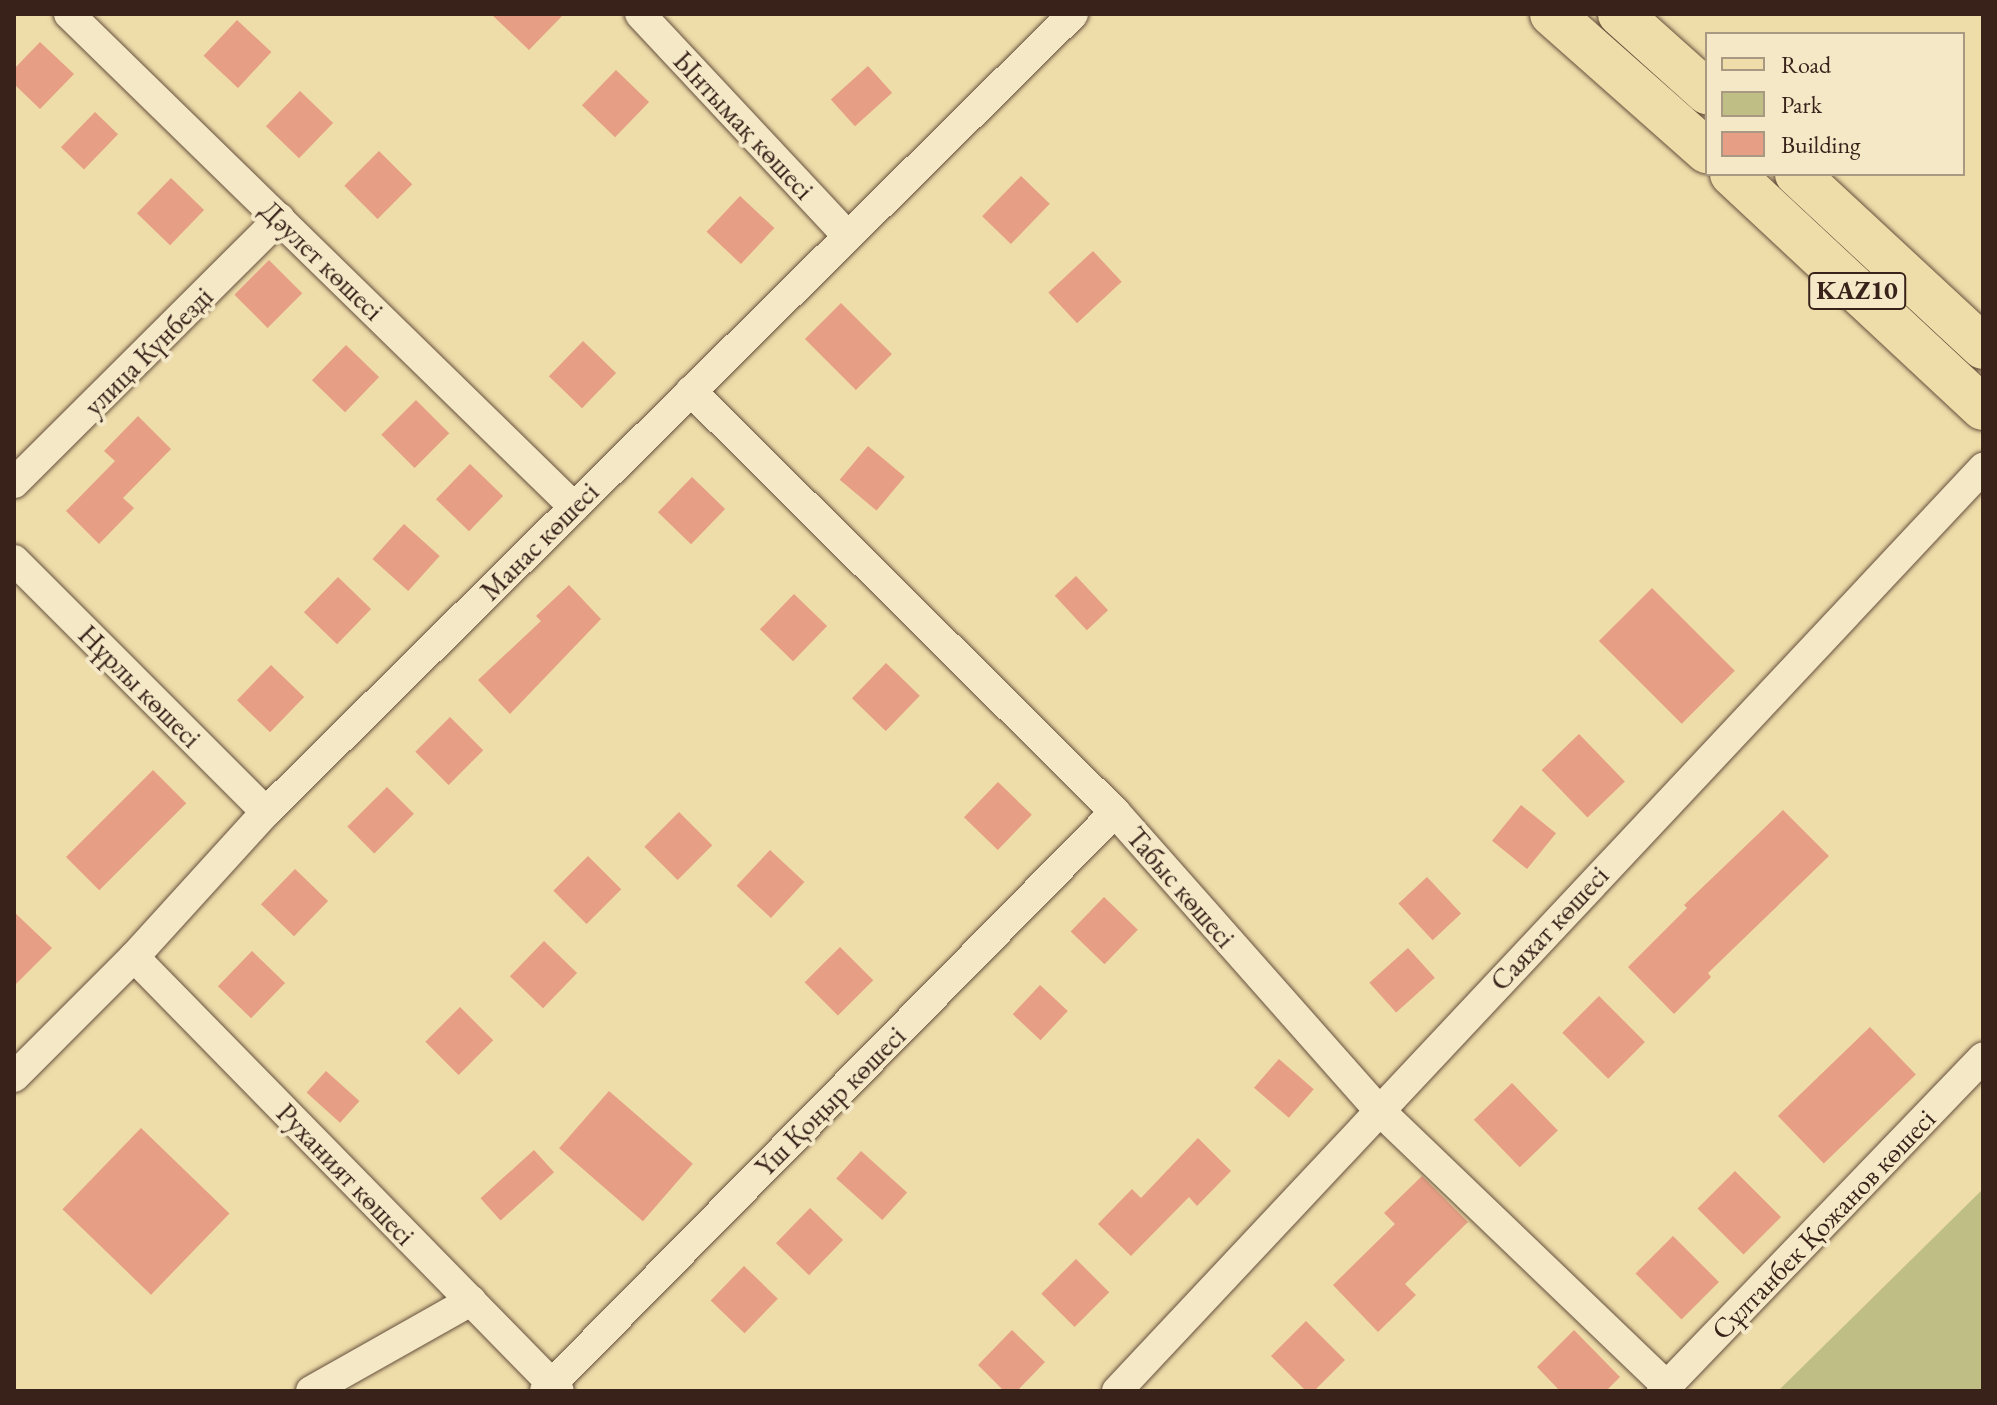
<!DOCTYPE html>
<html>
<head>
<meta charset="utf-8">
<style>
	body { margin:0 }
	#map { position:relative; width:1997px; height:1405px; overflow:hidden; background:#eedca9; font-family:"EB Garamond",serif }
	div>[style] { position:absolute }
	.green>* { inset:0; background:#bfbe84 }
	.building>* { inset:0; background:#e69e84; transform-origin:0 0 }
	.roads { filter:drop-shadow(0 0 2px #66503e) drop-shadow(0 0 2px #66503e) }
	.minor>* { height:30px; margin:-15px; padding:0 15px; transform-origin:15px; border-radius:15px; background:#f4e8c7 }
	.primary>* { height:44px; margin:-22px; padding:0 22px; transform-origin:22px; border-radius:22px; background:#eedca9 }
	span { translate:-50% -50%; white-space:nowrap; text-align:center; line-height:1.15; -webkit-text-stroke:8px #f4e8c7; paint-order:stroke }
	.shield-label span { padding:2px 6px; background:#f4e8c7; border:2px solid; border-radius:6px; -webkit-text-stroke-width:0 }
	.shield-label { font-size:26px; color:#39221a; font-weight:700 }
	.street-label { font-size:28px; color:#39221a }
	.frame { position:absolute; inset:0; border:16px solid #39221a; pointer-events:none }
	.legend { position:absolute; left:1705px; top:32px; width:260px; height:144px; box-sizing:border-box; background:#f4e8c7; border:2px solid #a99982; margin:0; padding:10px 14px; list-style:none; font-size:24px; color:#39221a }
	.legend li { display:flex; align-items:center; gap:16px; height:40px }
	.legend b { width:40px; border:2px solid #a99982 }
</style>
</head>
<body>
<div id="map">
	<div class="green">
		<div style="clip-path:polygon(1983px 1189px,1983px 1391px,1778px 1391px)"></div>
	</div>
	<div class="building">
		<div style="clip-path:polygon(491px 14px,564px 14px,529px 50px)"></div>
		<div style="left:237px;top:20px;width:47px;height:49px;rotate:43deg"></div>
		<div style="clip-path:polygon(40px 42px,74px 74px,40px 109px,14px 84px,14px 69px)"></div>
		<div style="left:868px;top:66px;width:36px;height:50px;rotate:48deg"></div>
		<div style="left:616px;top:70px;width:46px;height:49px;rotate:44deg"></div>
		<div style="left:300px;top:91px;width:46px;height:49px;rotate:44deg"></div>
		<div style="left:95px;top:112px;width:32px;height:49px;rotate:44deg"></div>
		<div style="left:379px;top:151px;width:47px;height:49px;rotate:45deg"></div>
		<div style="left:1021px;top:176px;width:40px;height:56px;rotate:44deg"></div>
		<div style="left:171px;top:178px;width:46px;height:49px;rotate:44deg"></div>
		<div style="left:740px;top:196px;width:47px;height:49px;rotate:43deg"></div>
		<div style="left:1093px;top:251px;width:42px;height:61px;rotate:47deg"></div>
		<div style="left:269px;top:260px;width:47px;height:49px;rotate:45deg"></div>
		<div style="left:841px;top:303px;width:72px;height:51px;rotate:45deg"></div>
		<div style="left:583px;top:341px;width:46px;height:49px;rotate:44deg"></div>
		<div style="left:346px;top:345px;width:46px;height:49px;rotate:44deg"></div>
		<div style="left:416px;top:400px;width:47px;height:49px;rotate:45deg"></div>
		<div style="clip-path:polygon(138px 416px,171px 449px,123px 498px,134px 508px,99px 544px,66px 511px,115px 461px,104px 451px)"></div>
		<div style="left:868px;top:446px;width:48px;height:44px;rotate:40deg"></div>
		<div style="left:470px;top:464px;width:46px;height:49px;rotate:44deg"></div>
		<div style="left:692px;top:477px;width:46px;height:49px;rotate:44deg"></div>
		<div style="left:404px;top:524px;width:48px;height:47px;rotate:42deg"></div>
		<div style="left:1076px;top:576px;width:47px;height:29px;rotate:47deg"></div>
		<div style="left:338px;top:577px;width:46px;height:49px;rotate:44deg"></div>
		<div style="clip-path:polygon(569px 585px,601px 619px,510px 714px,478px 680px,541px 621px,536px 616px)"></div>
		<div style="left:1652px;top:588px;width:117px;height:75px;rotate:45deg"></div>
		<div style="left:794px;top:594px;width:46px;height:49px;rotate:44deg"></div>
		<div style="left:886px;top:663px;width:47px;height:49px;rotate:44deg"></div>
		<div style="left:271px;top:665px;width:46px;height:49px;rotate:44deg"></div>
		<div style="left:450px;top:717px;width:47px;height:49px;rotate:45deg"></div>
		<div style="left:1579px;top:734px;width:66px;height:52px;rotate:46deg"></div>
		<div style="left:153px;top:770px;width:47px;height:123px;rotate:45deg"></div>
		<div style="left:998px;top:782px;width:47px;height:49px;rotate:44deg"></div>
		<div style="left:387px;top:787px;width:38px;height:56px;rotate:45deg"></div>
		<div style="left:1521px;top:805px;width:45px;height:46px;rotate:39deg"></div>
		<div style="clip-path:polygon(1783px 810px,1829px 856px,1708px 973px,1711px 977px,1674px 1014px,1628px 967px,1687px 908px,1684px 905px)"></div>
		<div style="left:679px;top:812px;width:47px;height:49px;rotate:45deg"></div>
		<div style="left:770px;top:850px;width:47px;height:49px;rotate:43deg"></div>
		<div style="left:588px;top:856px;width:47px;height:49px;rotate:45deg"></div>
		<div style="left:295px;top:869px;width:46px;height:49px;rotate:44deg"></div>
		<div style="left:1427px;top:877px;width:50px;height:39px;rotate:47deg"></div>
		<div style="left:1104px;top:897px;width:47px;height:48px;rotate:44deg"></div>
		<div style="clip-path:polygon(14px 912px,52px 948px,14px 986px)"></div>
		<div style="left:544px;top:941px;width:46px;height:49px;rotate:44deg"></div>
		<div style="left:840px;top:947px;width:47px;height:50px;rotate:45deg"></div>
		<div style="left:1408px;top:948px;width:40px;height:52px;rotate:48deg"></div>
		<div style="left:252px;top:951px;width:46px;height:49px;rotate:44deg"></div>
		<div style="left:1040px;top:985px;width:38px;height:40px;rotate:43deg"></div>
		<div style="left:1599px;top:996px;width:65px;height:52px;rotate:45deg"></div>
		<div style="left:460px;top:1007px;width:47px;height:49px;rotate:45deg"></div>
		<div style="left:1870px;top:1027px;width:66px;height:128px;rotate:46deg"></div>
		<div style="left:1279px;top:1059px;width:46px;height:38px;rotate:41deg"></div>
		<div style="left:326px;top:1071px;width:45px;height:29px;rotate:42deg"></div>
		<div style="left:1512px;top:1083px;width:66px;height:53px;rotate:46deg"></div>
		<div style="left:609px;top:1091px;width:111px;height:76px;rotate:41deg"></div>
		<div style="left:141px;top:1128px;width:123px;height:113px;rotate:44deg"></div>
		<div style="clip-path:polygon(1198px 1138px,1231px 1171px,1197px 1206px,1189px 1197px,1131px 1256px,1098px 1224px,1132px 1189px,1141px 1198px)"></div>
		<div style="left:534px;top:1150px;width:30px;height:72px;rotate:48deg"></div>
		<div style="left:861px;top:1151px;width:62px;height:37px;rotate:42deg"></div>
		<div style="left:1735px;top:1171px;width:65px;height:53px;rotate:45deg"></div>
		<div style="clip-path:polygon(1422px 1176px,1468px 1222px,1405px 1284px,1416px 1295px,1378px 1332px,1333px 1285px,1395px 1224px,1384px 1213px)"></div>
		<div style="left:810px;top:1208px;width:46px;height:49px;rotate:44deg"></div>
		<div style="left:1673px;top:1236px;width:65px;height:53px;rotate:45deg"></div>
		<div style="left:1076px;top:1259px;width:47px;height:49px;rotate:45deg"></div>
		<div style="left:744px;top:1266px;width:47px;height:48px;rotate:44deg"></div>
		<div style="clip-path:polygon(1306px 1321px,1345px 1360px,1314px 1391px,1306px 1391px,1271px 1356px)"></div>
		<div style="clip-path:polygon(1012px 1330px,1045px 1362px,1017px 1391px,1004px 1391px,978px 1365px)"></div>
		<div style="clip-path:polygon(1574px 1330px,1620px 1377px,1606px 1391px,1560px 1391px,1537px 1367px)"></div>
	</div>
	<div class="roads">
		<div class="minor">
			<div style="left:69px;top:14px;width:706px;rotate:44.31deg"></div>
			<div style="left:640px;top:14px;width:304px;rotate:46.9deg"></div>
			<div style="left:691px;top:391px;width:598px;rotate:44.8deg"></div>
			<div style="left:1115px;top:812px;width:397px;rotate:48.5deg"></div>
			<div style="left:1378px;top:1109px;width:400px;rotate:43.8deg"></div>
			<div style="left:14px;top:483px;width:375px;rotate:-44.9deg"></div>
			<div style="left:14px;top:560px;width:356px;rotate:45deg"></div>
			<div style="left:134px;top:957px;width:607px;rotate:45.6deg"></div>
			<div style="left:14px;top:1077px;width:170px;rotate:-45deg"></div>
			<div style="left:134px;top:957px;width:196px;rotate:-47.7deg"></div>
			<div style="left:266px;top:812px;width:1135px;rotate:-44.68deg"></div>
			<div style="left:311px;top:1391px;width:184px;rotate:-29.4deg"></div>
			<div style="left:545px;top:1391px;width:812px;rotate:-45.45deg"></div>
			<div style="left:1117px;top:1391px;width:1266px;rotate:-46.82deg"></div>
			<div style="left:1662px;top:1391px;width:463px;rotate:-46.1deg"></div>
		</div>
		<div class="primary">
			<div style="left:1552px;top:14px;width:207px;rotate:41.5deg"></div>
			<div style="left:1620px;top:14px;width:117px;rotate:41.9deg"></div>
			<div style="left:1732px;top:174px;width:343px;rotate:43deg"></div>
			<div style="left:1797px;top:174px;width:254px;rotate:42.9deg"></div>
		</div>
	</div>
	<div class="shield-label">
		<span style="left:1857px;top:291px">KAZ10</span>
	</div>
	<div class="street-label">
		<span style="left:744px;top:125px;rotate:47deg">Ынтымақ көшесі</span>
		<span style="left:322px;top:260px;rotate:44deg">Дәулет көшесі</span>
		<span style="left:148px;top:351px;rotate:-45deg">улица Күнбезді</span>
		<span style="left:539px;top:541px;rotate:-45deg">Манас көшесі</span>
		<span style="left:140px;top:686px;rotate:45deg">Нұрлы көшесі</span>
		<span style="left:1181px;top:887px;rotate:49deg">Табыс көшесі</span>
		<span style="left:1549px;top:928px;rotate:-47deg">Саяхат көшесі</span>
		<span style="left:830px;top:1101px;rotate:-45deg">Үш Қоңыр көшесі</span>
		<span style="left:346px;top:1174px;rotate:46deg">Руханият көшесі</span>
		<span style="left:1823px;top:1224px;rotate:-46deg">Сұлтанбек Қожанов көшесі</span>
	</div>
	<div class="frame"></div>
	<ul class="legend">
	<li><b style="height:10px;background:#eedca9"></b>Road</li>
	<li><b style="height:22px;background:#bfbe84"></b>Park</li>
	<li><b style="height:22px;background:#e69e84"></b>Building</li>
	</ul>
</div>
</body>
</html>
